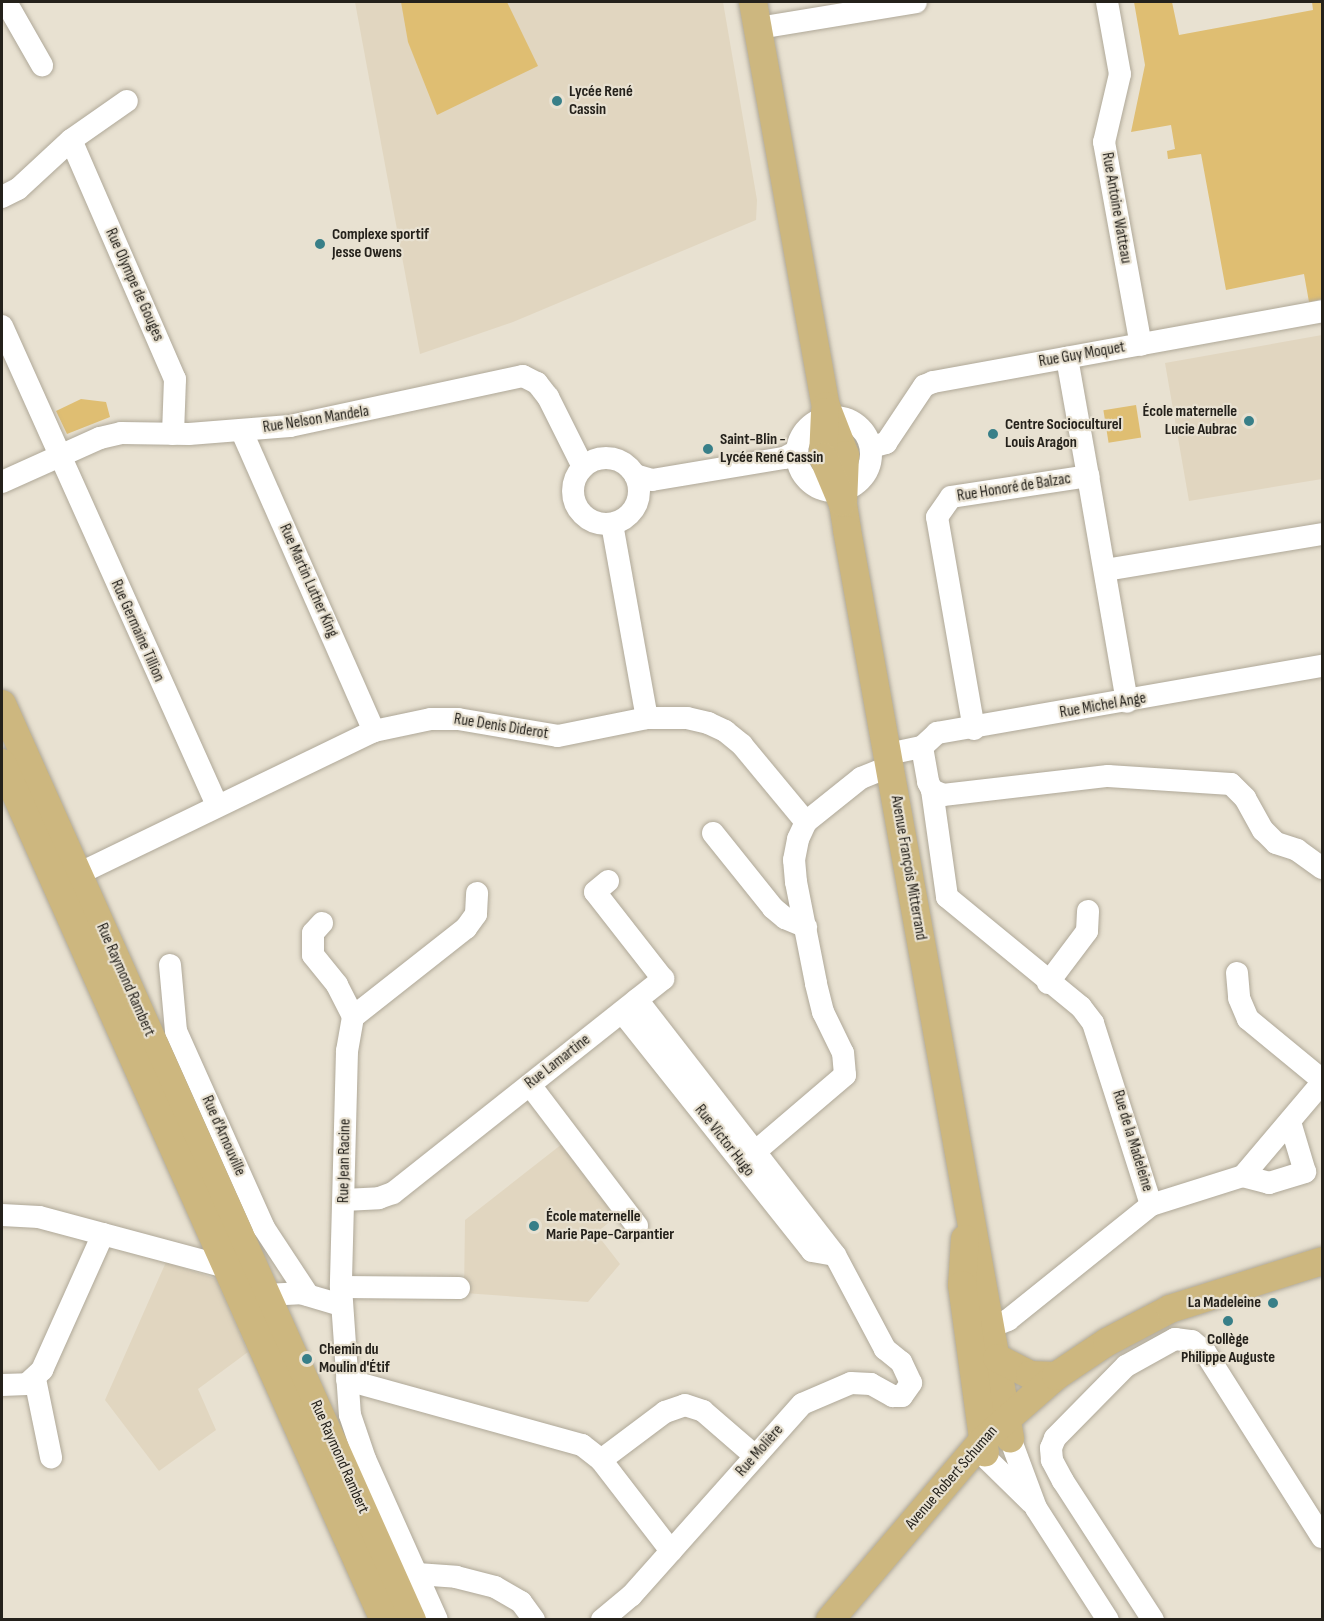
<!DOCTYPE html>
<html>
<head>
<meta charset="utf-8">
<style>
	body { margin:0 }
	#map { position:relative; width:1324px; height:1621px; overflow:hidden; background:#e8e1d1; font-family:"Sofia Sans Condensed",sans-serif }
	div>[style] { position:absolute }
	.built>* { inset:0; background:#e1d6c0 }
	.green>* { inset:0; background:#dfbe72; transform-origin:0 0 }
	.roads { filter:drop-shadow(0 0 2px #afa898) drop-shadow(0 0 2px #afa898) }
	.minor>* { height:22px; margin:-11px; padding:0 11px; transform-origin:11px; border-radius:11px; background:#fff }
	.minor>.ring { margin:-11px; padding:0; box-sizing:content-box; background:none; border:22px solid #fff; border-radius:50% }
	.major>* { height:28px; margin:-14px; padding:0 14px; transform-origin:14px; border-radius:14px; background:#cdb77f }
	.dots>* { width:16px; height:16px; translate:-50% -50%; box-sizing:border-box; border:3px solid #e8e1d1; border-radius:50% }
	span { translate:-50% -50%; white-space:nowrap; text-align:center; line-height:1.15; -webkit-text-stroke:4.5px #e8e1d1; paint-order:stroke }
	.poi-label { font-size:16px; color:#24211b; font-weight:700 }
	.left { translate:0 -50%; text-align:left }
	.right { translate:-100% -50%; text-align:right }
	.street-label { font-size:16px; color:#24211b }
	.frame { position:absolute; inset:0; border:3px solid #24211b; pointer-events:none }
</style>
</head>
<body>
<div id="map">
	<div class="built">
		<div style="clip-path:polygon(355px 2px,723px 2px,757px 200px,756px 220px,513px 322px,420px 354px)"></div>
		<div style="clip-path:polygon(1322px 335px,1322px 479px,1189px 501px,1165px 363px)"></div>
		<div style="clip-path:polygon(562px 1144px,613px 1211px,613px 1219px,596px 1233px,620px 1264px,588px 1302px,464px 1293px,465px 1220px)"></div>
		<div style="clip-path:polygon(166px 1262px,216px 1279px,248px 1352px,198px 1389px,216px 1430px,159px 1471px,105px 1400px)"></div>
	</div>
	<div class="green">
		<div style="clip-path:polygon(401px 2px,507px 2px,538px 66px,437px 115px,408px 42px)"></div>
		<div style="clip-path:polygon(1134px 2px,1172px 2px,1179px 35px,1313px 10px,1312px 2px,1322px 2px,1322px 299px,1309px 302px,1304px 274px,1226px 290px,1201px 154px,1168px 159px,1167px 151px,1175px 149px,1171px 125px,1131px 132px,1145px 65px)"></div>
		<div style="clip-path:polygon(81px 399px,106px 402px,110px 417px,67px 434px,56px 411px)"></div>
		<div style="left:1136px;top:405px;width:33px;height:33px;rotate:81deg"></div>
	</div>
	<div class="roads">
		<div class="minor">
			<div style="left:6px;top:2px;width:73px;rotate:60.3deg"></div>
			<div style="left:1107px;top:2px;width:73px;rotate:79.8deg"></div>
			<div style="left:1120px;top:74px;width:70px;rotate:103.2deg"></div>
			<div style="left:1104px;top:142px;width:206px;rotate:79.7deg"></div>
			<div style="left:758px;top:28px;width:160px;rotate:-9.3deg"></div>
			<div style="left:71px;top:140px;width:261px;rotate:66.5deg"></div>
			<div style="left:175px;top:379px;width:55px;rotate:92.1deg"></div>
			<div style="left:2px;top:197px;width:18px;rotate:-27deg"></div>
			<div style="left:18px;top:189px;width:72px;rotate:-42.8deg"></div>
			<div style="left:71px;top:140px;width:68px;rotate:-34.9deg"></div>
			<div style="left:2px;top:326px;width:525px;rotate:65.83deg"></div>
			<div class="ring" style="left:797px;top:417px;width:52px;height:52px"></div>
			<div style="left:242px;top:432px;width:327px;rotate:66.2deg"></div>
			<div style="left:871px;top:447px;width:16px;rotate:-15deg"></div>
			<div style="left:886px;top:443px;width:69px;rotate:-56.3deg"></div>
			<div style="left:924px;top:386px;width:10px;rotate:-24deg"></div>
			<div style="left:933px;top:382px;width:395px;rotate:-10.3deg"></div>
			<div class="ring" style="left:573px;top:458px;width:44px;height:44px"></div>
			<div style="left:635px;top:475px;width:18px;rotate:16deg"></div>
			<div style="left:652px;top:480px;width:134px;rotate:-9.5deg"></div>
			<div style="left:784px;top:458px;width:15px;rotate:-28deg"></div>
			<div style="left:1088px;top:476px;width:229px;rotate:80.2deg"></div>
			<div style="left:2px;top:482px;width:107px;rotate:-24.2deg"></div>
			<div style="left:100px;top:438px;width:22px;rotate:-13deg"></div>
			<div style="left:121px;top:433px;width:68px;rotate:0.8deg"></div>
			<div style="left:189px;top:434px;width:101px;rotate:-4.5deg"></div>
			<div style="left:290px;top:426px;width:238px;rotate:-12.1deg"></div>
			<div style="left:523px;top:376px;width:16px;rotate:27deg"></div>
			<div style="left:537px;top:383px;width:18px;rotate:52deg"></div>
			<div style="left:548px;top:397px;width:78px;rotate:63.4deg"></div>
			<div style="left:612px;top:524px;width:197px;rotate:79.8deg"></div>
			<div style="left:1105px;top:570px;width:220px;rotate:-9.4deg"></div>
			<div style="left:974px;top:729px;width:215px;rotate:-99.9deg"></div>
			<div style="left:937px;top:517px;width:24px;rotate:-55deg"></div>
			<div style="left:951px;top:497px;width:139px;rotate:-8.7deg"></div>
			<div style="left:1088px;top:476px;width:120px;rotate:-100.1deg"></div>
			<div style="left:922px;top:747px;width:36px;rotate:80deg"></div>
			<div style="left:928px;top:782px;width:9px;rotate:63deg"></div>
			<div style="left:932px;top:790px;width:12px;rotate:24deg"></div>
			<div style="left:943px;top:795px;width:166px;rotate:-6.6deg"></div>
			<div style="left:1108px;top:776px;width:123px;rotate:3.7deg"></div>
			<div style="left:1231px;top:784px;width:20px;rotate:45deg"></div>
			<div style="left:1245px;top:798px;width:37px;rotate:61deg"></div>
			<div style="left:1263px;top:830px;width:18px;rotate:45deg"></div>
			<div style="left:1276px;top:843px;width:22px;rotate:18deg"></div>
			<div style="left:1297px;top:850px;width:31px;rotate:36deg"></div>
			<div style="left:888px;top:754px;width:35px;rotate:-12deg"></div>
			<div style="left:922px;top:747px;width:21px;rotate:-43deg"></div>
			<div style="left:937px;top:733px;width:391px;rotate:-9.9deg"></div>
			<div style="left:932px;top:790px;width:108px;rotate:82deg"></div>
			<div style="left:947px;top:897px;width:173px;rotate:39.4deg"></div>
			<div style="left:1081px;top:1007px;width:20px;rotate:53deg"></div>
			<div style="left:1093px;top:1023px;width:191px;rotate:72.3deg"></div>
			<div style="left:713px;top:833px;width:96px;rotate:51.3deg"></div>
			<div style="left:773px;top:908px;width:16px;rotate:40deg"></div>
			<div style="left:785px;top:918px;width:23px;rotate:23deg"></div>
			<div style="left:78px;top:874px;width:329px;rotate:-25.8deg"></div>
			<div style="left:374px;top:731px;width:58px;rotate:-11.9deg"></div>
			<div style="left:431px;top:719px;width:27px"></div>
			<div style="left:458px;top:719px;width:101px;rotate:9.6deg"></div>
			<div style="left:558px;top:736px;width:91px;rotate:-11.4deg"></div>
			<div style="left:647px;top:718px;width:40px"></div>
			<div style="left:687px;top:718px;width:22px;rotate:13deg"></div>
			<div style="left:708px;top:723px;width:19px;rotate:25deg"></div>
			<div style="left:725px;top:731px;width:22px;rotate:39deg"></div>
			<div style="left:742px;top:745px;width:100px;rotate:50.3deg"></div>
			<div style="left:322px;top:923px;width:13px;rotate:132deg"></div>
			<div style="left:313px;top:933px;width:22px;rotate:90deg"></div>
			<div style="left:313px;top:955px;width:38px;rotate:51deg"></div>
			<div style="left:337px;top:985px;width:36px;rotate:63deg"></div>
			<div style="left:353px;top:1017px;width:35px;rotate:100deg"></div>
			<div style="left:347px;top:1051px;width:236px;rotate:91.5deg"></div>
			<div style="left:341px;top:1287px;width:128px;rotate:86deg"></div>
			<div style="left:350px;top:1415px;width:46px;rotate:71.2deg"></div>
			<div style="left:365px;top:1459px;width:176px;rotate:65.9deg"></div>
			<div style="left:170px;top:965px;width:66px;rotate:84.8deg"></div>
			<div style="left:176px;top:1031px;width:216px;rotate:65.9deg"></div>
			<div style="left:264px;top:1228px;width:80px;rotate:56.7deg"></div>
			<div style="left:1237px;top:973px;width:25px;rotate:85deg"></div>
			<div style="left:1239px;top:998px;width:23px;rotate:67deg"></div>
			<div style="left:1248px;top:1019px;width:96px;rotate:39.5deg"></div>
			<div style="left:1048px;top:983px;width:65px;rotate:-53.1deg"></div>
			<div style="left:1087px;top:931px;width:20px;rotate:-87deg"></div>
			<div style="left:622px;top:1012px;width:305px;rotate:51.5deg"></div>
			<div style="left:812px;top:1251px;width:23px;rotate:10deg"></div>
			<div style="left:353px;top:1017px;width:144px;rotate:-38.2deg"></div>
			<div style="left:466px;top:928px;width:17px;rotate:-54deg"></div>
			<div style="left:476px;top:914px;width:21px;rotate:-87deg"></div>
			<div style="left:530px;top:1085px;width:177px;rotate:52.8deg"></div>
			<div style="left:1290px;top:1122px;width:52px;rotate:73.3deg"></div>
			<div style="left:756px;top:1151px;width:117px;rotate:-40.5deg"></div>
			<div style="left:845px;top:1075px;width:22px;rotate:-95deg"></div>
			<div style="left:843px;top:1053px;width:46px;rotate:-116deg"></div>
			<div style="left:823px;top:1012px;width:30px;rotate:-104deg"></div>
			<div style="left:816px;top:983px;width:103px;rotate:-101.2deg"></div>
			<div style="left:796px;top:882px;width:22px;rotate:-95deg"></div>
			<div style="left:794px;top:860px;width:21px;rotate:-79deg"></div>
			<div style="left:798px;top:839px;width:19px;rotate:-65deg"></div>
			<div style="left:806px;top:822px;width:70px;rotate:-38.7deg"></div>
			<div style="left:861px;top:778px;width:31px;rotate:-22deg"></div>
			<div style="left:1243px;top:1176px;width:27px;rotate:15deg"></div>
			<div style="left:1269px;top:1183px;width:38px;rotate:-17deg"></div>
			<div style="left:344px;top:1200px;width:35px;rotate:-3deg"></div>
			<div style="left:379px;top:1198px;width:15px;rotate:-20deg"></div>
			<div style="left:393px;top:1193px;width:345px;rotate:-38.4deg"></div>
			<div style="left:663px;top:979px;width:110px;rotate:-128deg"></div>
			<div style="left:595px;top:892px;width:17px;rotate:-40deg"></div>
			<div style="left:2px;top:1215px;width:37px;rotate:3deg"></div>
			<div style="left:39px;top:1217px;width:194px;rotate:15deg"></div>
			<div style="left:341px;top:1287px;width:118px;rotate:0.5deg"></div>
			<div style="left:265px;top:1295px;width:35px;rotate:-3deg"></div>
			<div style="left:300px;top:1293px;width:43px;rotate:16.3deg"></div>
			<div style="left:976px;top:1333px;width:35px;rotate:-22deg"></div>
			<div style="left:1008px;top:1320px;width:184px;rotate:-38.8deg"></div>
			<div style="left:1151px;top:1205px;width:96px;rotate:-17.5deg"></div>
			<div style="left:1243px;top:1176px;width:122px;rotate:-49.7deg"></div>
			<div style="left:35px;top:1379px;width:80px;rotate:78.4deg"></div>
			<div style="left:347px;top:1380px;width:244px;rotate:15.5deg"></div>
			<div style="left:582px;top:1445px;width:24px;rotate:38deg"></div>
			<div style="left:601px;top:1460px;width:115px;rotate:52.4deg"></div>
			<div style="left:2px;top:1385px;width:25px;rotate:-2deg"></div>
			<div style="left:27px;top:1384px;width:21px;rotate:-43deg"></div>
			<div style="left:42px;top:1370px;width:149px;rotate:-65.8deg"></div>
			<div style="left:1010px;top:1438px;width:75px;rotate:69.6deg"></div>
			<div style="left:1036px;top:1508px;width:133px;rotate:57.3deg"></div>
			<div style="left:987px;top:1459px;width:62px;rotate:44.3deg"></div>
			<div style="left:601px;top:1460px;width:80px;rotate:-36.9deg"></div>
			<div style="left:665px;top:1412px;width:21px;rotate:-19deg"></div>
			<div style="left:685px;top:1405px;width:19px;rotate:18deg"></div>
			<div style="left:703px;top:1411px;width:69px;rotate:40.9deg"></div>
			<div style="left:417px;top:1574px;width:39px;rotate:4deg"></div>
			<div style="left:456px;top:1577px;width:40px;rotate:14.4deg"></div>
			<div style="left:495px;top:1587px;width:30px;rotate:30deg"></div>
			<div style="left:521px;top:1602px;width:22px;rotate:54deg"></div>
			<div style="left:602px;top:1620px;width:38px;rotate:-40deg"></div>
			<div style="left:631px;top:1596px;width:257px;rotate:-48.3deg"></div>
			<div style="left:802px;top:1404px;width:53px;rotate:-23.2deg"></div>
			<div style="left:851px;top:1383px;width:20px;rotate:3deg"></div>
			<div style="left:871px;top:1384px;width:25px;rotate:29deg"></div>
			<div style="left:893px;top:1396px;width:9px"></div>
			<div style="left:902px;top:1396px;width:16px;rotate:-55deg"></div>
			<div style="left:911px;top:1383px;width:23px;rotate:-115deg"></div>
			<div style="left:901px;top:1362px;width:21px;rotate:-141deg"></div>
			<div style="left:885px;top:1349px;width:106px;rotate:-118deg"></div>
			<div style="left:835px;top:1255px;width:323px;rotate:-127.8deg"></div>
			<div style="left:1153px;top:1620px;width:166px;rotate:-122.9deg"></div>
			<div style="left:1063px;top:1481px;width:24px;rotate:-118deg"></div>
			<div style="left:1052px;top:1460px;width:12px;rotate:-95deg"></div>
			<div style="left:1051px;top:1448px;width:11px;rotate:-68deg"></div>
			<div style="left:1055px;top:1438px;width:101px;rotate:-45.4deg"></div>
			<div style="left:1126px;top:1366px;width:56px;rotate:-28.9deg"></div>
			<div style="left:1175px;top:1339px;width:17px;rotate:7deg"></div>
			<div style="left:1192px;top:1341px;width:17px;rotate:40deg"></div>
			<div style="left:1205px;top:1352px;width:219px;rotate:57.7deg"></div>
		</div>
		<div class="major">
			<div style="left:753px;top:2px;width:411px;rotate:79.8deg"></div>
			<div style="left:826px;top:406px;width:53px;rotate:68.8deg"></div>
			<div style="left:845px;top:455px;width:49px;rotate:92.3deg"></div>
			<div style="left:843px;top:504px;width:26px;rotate:81deg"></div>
			<div style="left:847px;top:530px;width:923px;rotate:79.82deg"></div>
			<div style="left:825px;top:412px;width:45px;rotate:92.5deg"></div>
			<div style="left:823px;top:457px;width:49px;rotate:67.1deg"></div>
			<div style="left:2px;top:704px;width:1004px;rotate:65.89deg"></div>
			<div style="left:2px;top:763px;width:938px;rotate:65.98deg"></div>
			<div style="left:965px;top:1239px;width:46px;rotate:93.7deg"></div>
			<div style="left:962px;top:1285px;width:169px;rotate:82.2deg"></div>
			<div style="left:997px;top:1358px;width:37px;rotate:27deg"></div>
			<div style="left:1030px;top:1375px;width:26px;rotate:2deg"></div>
			<div style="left:830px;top:1620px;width:236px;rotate:-49.6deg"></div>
			<div style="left:983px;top:1440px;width:97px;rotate:-41.2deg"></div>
			<div style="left:1056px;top:1376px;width:61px;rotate:-33.7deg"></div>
			<div style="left:1107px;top:1342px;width:71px;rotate:-27.6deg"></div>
			<div style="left:1170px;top:1309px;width:159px;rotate:-17.5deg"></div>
		</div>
	</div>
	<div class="dots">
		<div style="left:557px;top:101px;background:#387f88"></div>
		<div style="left:320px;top:244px;background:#387f88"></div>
		<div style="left:1249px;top:421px;background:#387f88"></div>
		<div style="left:993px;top:434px;background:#387f88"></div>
		<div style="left:708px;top:449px;background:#387f88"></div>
		<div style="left:534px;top:1226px;background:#387f88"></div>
		<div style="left:1273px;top:1303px;background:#387f88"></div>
		<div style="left:1228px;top:1321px;background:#387f88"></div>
		<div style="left:307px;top:1359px;background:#387f88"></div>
	</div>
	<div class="poi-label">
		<span class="left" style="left:569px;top:101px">Lycée René<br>Cassin</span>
		<span class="left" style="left:332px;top:244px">Complexe sportif<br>Jesse Owens</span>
		<span class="right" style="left:1237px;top:421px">École maternelle<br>Lucie Aubrac</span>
		<span class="left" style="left:1005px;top:434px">Centre Socioculturel<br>Louis Aragon</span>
		<span class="left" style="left:720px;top:449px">Saint-Blin -<br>Lycée René Cassin</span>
		<span class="left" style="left:546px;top:1226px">École maternelle<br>Marie Pape-Carpantier</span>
		<span class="right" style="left:1261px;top:1303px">La Madeleine</span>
		<span style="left:1228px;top:1349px">Collège<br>Philippe Auguste</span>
		<span class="left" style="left:319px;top:1359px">Chemin du<br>Moulin d'Étif</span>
	</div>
	<div class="street-label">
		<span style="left:1116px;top:208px;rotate:80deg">Rue Antoine Watteau</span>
		<span style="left:134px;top:285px;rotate:66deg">Rue Olympe de Gouges</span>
		<span style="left:1082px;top:355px;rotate:-10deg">Rue Guy Moquet</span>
		<span style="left:316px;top:420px;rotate:-9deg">Rue Nelson Mandela</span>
		<span style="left:1014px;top:488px;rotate:-9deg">Rue Honoré de Balzac</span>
		<span style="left:308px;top:581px;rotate:66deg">Rue Martin Luther King</span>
		<span style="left:137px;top:631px;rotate:66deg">Rue Germaine Tillion</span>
		<span style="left:1103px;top:706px;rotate:-10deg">Rue Michel Ange</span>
		<span style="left:501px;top:727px;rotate:9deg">Rue Denis Diderot</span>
		<span style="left:908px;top:868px;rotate:80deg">Avenue François Mitterrand</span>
		<span style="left:125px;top:980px;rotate:66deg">Rue Raymond Rambert</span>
		<span style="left:558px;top:1062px;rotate:-38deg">Rue Lamartine</span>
		<span style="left:223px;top:1136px;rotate:66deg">Rue d'Arnouville</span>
		<span style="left:724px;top:1141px;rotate:52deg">Rue Victor Hugo</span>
		<span style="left:1132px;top:1141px;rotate:73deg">Rue de la Madeleine</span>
		<span style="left:345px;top:1161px;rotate:-89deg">Rue Jean Racine</span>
		<span style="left:760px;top:1451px;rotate:-49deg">Rue Molière</span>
		<span style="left:339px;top:1457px;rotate:66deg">Rue Raymond Rambert</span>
		<span style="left:952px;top:1478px;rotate:-49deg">Avenue Robert Schuman</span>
	</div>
	<div class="frame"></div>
</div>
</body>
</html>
